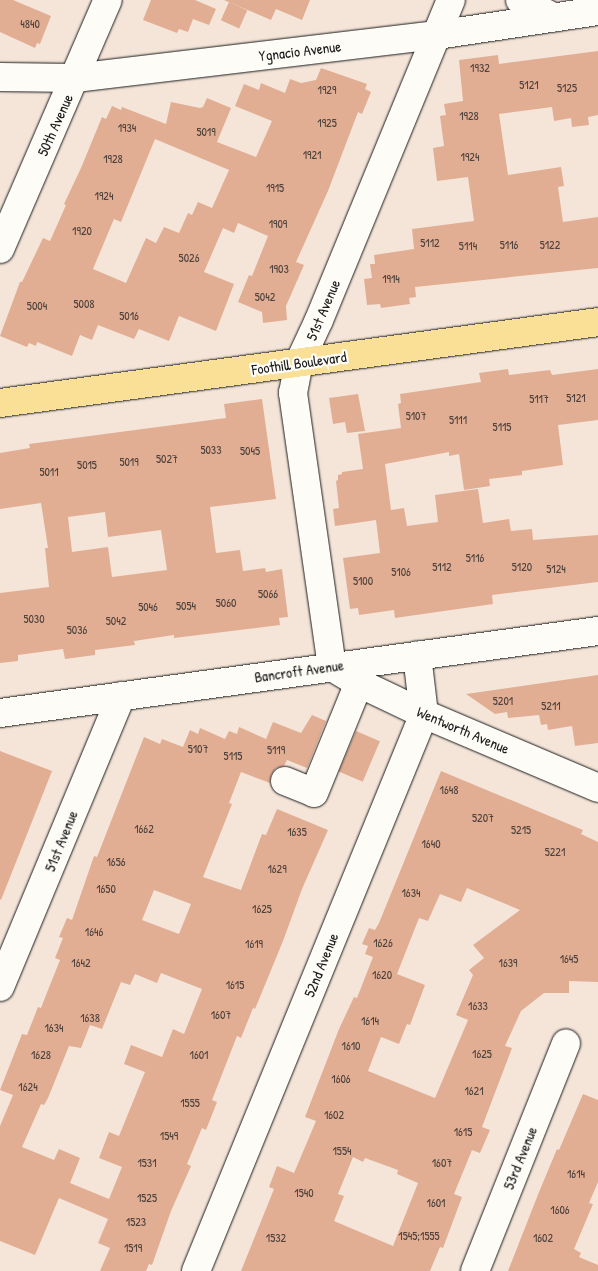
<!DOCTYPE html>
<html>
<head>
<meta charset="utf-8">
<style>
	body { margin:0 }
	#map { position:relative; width:598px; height:1271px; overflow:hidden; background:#f5e5d9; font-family:"Patrick Hand",sans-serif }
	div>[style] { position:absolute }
	.building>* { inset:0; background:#e1ae94; transform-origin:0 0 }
	.roads { filter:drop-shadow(0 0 1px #1c1c1c) drop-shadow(0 0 1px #1c1c1c) }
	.minor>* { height:28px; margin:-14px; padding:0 14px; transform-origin:14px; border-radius:14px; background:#fdfcf7 }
	.major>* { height:28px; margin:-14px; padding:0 14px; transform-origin:14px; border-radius:14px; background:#fadf96 }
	span { translate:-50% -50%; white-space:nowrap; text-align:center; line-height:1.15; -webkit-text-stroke:4.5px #fdfcf7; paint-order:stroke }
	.number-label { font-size:12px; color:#4d403a }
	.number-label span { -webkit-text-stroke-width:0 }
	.street-label { font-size:15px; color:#1c1c1c }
</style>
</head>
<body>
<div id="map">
	<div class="building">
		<div style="clip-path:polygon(0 0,13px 0,51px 16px,40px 44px,37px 43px,35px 48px,0 32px)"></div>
		<div style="clip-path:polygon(151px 0,195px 0,216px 9px,209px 25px,193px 19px,188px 32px,179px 29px,177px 33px,143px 20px)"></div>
		<div style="clip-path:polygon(224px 0,310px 0,302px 20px,276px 9px,271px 20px)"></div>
		<div style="left:229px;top:2px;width:20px;height:20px;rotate:24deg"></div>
		<div style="clip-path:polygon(598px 51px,598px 115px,588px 117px,589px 125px,572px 127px,571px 118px,554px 121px,552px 107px,499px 114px,508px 175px,561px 167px,564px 186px,558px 187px,563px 222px,598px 217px,598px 268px,415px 287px,416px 297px,409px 298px,410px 304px,381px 308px,380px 304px,367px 305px,364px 279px,372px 278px,370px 264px,375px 264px,374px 255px,414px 249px,412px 229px,474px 221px,468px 177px,437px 181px,433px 148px,444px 146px,440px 116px,446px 115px,444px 104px,463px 101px,459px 60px,498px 55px,499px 64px)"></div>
		<div style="clip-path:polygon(evenodd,321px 68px,367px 84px,365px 89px,371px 92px,362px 114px,358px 112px,328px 191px,296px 262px,304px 265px,286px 306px,287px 320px,263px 323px,262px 312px,238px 302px,249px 275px,252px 276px,268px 236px,238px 223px,234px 233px,223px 228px,204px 272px,234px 284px,216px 331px,179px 316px,169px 341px,139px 329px,134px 339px,98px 325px,92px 340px,80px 335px,72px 356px,37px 342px,36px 346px,29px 343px,27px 347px,0 336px,20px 282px,22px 282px,43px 238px,50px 241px,66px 205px,64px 204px,81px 168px,102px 117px,106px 119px,112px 106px,121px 110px,122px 107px,166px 124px,171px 102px,200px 108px,203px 107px,207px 98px,231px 108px,217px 142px,256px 157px,272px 121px,235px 106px,244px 84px,259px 90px,261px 83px,285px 93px,290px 79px,301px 83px,316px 80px,321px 68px,155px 139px,229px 170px,212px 208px,198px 202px,192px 215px,188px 213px,179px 233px,164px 227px,156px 243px,146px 238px,126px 283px,93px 269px,114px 219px,121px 222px,155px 139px)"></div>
		<div style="clip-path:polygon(508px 369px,509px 375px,550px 370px,552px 375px,598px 369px,598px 420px,558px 425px,563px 465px,522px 471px,522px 475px,489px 479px,490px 486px,464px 490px,459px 454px,449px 456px,449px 452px,385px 464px,391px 510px,404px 508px,407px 526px,438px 522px,435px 495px,478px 489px,483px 523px,509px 519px,511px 531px,532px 529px,533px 540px,598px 535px,598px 582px,492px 595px,493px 604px,395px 618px,394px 610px,359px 615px,358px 608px,350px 609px,343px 558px,380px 553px,376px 520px,335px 526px,333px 509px,339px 508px,336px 481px,338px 480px,338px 475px,342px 474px,342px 472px,363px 469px,358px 434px,401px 428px,398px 404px,401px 403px,400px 394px,481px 382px,479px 373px)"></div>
		<div style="clip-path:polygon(358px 394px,365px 431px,347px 433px,345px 422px,333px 424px,329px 398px)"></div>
		<div style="clip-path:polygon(evenodd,262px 399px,276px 499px,210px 507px,216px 553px,240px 550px,243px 571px,265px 568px,266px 572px,282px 569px,288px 617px,279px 618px,280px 625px,174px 638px,174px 635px,134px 641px,135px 645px,95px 650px,95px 655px,65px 659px,63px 649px,18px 655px,18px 661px,0 663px,0 593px,49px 587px,45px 548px,48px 548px,41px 503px,0 509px,0 453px,30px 448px,29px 444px,226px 418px,224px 404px,262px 399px,105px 512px,108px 537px,161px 530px,167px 570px,112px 577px,108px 547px,72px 552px,68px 517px,105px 512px)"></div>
		<div style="clip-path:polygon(598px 675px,598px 743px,575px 746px,572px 726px,548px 730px,547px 724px,541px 725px,539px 715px,508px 718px,507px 712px,495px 714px,466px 694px)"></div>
		<div style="clip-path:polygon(evenodd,312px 715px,326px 721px,307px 768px,287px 760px,284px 766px,276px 768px,271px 775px,270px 783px,241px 772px,229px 803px,232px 804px,203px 877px,241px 890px,262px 834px,266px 835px,277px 809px,328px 830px,302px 889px,283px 941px,255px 1009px,253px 1008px,241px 1038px,237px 1036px,212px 1100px,217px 1102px,206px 1130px,202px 1128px,187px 1164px,191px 1166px,171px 1211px,152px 1265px,149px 1264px,146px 1271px,100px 1271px,110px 1248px,98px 1243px,108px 1219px,59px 1198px,35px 1255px,0 1241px,0 1126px,13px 1095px,0 1090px,22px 1034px,27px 1035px,38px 1007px,41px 1008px,46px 995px,60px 960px,55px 958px,63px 938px,59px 937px,67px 918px,72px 920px,94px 856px,97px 857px,144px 737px,160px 744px,162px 739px,183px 747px,190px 730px,198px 734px,200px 728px,225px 739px,229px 731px,237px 734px,239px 727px,266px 739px,273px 722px,301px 733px,312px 715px,154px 890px,191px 904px,179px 934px,142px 920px,154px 890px,312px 715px,161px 973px,202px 989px,184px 1034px,173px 1029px,162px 1057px,131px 1045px,124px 1064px,145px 1072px,119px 1136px,109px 1132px,99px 1158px,122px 1167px,109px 1199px,70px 1183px,80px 1158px,59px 1149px,54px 1160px,22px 1147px,41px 1104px,44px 1105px,48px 1098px,69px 1046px,81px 1048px,90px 1025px,102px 1029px,121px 982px,130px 985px,135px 974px,157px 983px,161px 973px)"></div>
		<div style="left:356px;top:731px;width:26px;height:44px;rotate:23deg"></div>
		<div style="clip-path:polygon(0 751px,52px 771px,1px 900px,0 899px)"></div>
		<div style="clip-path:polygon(evenodd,441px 771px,583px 830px,581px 834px,598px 842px,598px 982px,569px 981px,569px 993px,544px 993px,521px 1011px,505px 1046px,512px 1048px,482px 1127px,490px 1130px,480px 1153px,472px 1150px,454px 1194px,462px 1197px,443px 1248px,440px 1247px,430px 1271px,241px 1271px,274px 1189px,269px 1187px,277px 1166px,294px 1173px,316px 1121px,305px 1117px,339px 1029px,354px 997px,357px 998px,373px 957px,365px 954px,368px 946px,362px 944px,369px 928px,375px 930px,379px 923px,441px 771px,467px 888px,520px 910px,473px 945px,484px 958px,469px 970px,473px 975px,456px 1015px,468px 1020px,435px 1098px,368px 1071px,381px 1037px,399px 1044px,407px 1024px,410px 1025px,425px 985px,397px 974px,419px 918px,428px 921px,440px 894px,461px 902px,467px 888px,441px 771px,353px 1157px,363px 1162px,365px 1158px,398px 1170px,397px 1174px,418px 1183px,393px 1246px,334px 1221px,344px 1196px,338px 1194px,353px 1157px)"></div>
		<div style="clip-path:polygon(583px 1094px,598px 1100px,598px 1182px,589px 1203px,593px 1204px,574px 1249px,581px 1253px,579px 1257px,598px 1265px,598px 1271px,508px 1271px,539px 1192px,557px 1149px,559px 1150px)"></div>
	</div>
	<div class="roads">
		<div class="minor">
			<div style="left:520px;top:0;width:38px;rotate:27deg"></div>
			<div style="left:0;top:77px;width:75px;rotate:0.8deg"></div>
			<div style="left:75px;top:78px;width:365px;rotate:-6.8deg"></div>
			<div style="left:437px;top:35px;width:163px;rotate:-8.5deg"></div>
			<div style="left:0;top:249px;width:271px;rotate:-66.6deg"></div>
			<div style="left:332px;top:667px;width:277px;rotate:-98.1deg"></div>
			<div style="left:293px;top:393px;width:31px;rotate:-79deg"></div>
			<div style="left:299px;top:363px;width:47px;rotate:-65.1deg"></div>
			<div style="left:319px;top:320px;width:346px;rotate:-67.6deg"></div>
			<div style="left:332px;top:667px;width:31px;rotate:31deg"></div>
			<div style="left:359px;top:683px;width:72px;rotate:25.5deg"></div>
			<div style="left:424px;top:714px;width:189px;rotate:23deg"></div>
			<div style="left:0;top:713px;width:604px;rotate:-7.81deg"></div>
			<div style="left:285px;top:781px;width:31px;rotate:22deg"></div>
			<div style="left:314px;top:793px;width:119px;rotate:-67.8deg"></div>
			<div style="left:0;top:987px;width:315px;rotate:-67.4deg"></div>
			<div style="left:196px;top:1271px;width:602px;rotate:-67.74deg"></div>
			<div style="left:424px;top:714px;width:59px;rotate:-96.8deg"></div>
			<div style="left:475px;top:1271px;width:245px;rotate:-68.2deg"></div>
		</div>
		<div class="major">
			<div style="left:0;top:403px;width:603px;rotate:-7.71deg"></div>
		</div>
	</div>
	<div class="number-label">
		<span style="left:30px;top:24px">4840</span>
		<span style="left:480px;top:68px">1932</span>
		<span style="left:529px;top:85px">5121</span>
		<span style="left:567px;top:88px">5125</span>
		<span style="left:327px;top:90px">1929</span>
		<span style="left:469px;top:116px">1928</span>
		<span style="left:327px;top:123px">1925</span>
		<span style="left:127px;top:128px">1934</span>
		<span style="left:206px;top:132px">5019</span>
		<span style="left:312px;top:155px">1921</span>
		<span style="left:470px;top:157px">1924</span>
		<span style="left:113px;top:159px">1928</span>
		<span style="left:275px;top:188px">1915</span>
		<span style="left:104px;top:196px">1924</span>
		<span style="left:278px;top:224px">1909</span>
		<span style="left:82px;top:231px">1920</span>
		<span style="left:430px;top:243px">5112</span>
		<span style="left:509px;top:245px">5116</span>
		<span style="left:550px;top:245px">5122</span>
		<span style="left:468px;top:246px">5114</span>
		<span style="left:189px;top:258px">5026</span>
		<span style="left:279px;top:269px">1903</span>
		<span style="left:391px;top:279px">1914</span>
		<span style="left:265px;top:297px">5042</span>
		<span style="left:84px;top:304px">5008</span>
		<span style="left:37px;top:306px">5004</span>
		<span style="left:129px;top:316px">5016</span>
		<span style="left:576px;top:398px">5121</span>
		<span style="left:539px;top:399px">5117</span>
		<span style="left:416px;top:416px">5107</span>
		<span style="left:458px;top:420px">5111</span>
		<span style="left:502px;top:427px">5115</span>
		<span style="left:211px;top:450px">5033</span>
		<span style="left:250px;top:451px">5045</span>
		<span style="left:167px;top:459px">5027</span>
		<span style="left:129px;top:462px">5019</span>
		<span style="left:87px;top:465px">5015</span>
		<span style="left:49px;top:472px">5011</span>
		<span style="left:475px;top:558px">5116</span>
		<span style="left:442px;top:567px">5112</span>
		<span style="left:522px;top:567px">5120</span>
		<span style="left:556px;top:569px">5124</span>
		<span style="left:401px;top:572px">5106</span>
		<span style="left:363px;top:581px">5100</span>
		<span style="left:268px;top:594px">5066</span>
		<span style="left:226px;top:603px">5060</span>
		<span style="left:186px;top:606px">5054</span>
		<span style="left:148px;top:607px">5046</span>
		<span style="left:34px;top:619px">5030</span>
		<span style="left:116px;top:621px">5042</span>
		<span style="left:77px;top:630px">5036</span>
		<span style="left:503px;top:701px">5201</span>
		<span style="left:551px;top:706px">5211</span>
		<span style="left:198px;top:749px">5107</span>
		<span style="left:276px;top:750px">5119</span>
		<span style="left:233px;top:756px">5115</span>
		<span style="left:449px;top:790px">1648</span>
		<span style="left:483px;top:818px">5207</span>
		<span style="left:144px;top:829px">1662</span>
		<span style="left:521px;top:830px">5215</span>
		<span style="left:297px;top:832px">1635</span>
		<span style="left:431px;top:844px">1640</span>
		<span style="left:555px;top:852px">5221</span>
		<span style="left:116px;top:862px">1656</span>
		<span style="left:277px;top:869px">1629</span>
		<span style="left:106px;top:889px">1650</span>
		<span style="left:411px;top:893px">1634</span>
		<span style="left:262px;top:909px">1625</span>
		<span style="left:94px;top:932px">1646</span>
		<span style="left:383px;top:943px">1626</span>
		<span style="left:254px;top:944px">1619</span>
		<span style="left:569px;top:959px">1645</span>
		<span style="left:81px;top:963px">1642</span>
		<span style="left:508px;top:963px">1639</span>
		<span style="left:382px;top:975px">1620</span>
		<span style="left:235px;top:985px">1615</span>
		<span style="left:478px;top:1006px">1633</span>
		<span style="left:221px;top:1015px">1607</span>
		<span style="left:90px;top:1018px">1638</span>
		<span style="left:370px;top:1021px">1614</span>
		<span style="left:54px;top:1028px">1634</span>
		<span style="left:351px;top:1046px">1610</span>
		<span style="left:482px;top:1054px">1625</span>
		<span style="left:41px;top:1055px">1628</span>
		<span style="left:199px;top:1055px">1601</span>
		<span style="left:341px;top:1079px">1606</span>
		<span style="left:28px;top:1087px">1624</span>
		<span style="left:474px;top:1091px">1621</span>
		<span style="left:190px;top:1103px">1555</span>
		<span style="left:334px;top:1115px">1602</span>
		<span style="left:463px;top:1132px">1615</span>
		<span style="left:169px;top:1136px">1549</span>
		<span style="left:342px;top:1151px">1554</span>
		<span style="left:147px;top:1163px">1531</span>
		<span style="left:442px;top:1163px">1607</span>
		<span style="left:576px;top:1174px">1614</span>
		<span style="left:304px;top:1193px">1540</span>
		<span style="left:147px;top:1198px">1525</span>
		<span style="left:436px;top:1203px">1601</span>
		<span style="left:560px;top:1210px">1606</span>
		<span style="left:136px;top:1222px">1523</span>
		<span style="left:419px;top:1236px">1545;1555</span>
		<span style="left:276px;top:1238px">1532</span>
		<span style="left:543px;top:1238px">1602</span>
		<span style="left:133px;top:1248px">1519</span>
	</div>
	<div class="street-label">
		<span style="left:300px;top:51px;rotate:-7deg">Ygnacio Avenue</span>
		<span style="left:55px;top:125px;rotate:-66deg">50th Avenue</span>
		<span style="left:323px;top:310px;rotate:-67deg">51st Avenue</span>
		<span style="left:299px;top:363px;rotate:-8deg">Foothill Boulevard</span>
		<span style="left:299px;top:671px;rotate:-8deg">Bancroft Avenue</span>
		<span style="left:463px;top:730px;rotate:23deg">Wentworth Avenue</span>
		<span style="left:61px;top:841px;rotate:-68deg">51st Avenue</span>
		<span style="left:321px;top:965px;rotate:-68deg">52nd Avenue</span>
		<span style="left:520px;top:1158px;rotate:-68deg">53rd Avenue</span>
	</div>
</div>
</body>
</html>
